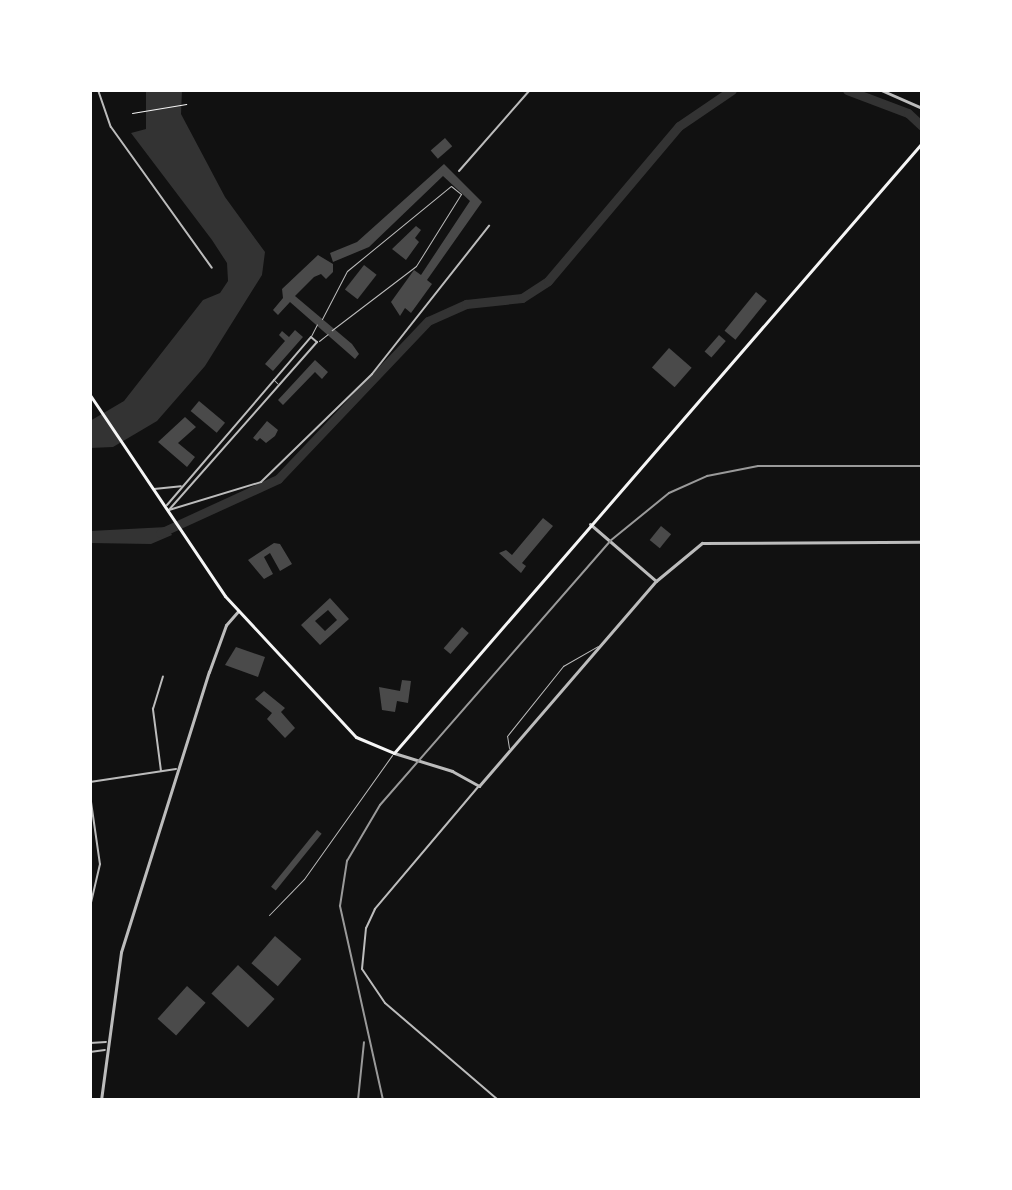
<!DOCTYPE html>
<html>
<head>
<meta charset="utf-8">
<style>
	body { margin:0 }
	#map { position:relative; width:1012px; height:1190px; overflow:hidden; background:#111; font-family:"PT Sans",sans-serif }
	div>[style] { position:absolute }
	.water>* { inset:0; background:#333 }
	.river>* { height:9px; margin:-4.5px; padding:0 4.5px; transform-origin:4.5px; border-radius:4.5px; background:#333 }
	.building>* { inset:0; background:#4a4a4a; transform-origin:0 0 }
	.path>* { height:1px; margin:-0.5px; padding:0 0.5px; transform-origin:0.5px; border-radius:0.5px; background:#f5f5f5 }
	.service>* { height:1px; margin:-0.5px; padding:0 0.5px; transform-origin:0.5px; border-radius:0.5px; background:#bcbcbc }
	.minor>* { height:2px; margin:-1px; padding:0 1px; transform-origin:1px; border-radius:1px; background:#bcbcbc }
	.tertiary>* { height:3px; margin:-1.5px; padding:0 1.5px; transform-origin:1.5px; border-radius:1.5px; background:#bcbcbc }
	.secondary>* { height:3px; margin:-1.5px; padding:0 1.5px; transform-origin:1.5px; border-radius:1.5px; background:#f5f5f5 }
	.rail>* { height:2px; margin:-1px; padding:0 1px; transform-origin:1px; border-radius:1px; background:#9a9a9a }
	span { translate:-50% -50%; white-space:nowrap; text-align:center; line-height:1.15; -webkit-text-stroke:7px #fff; paint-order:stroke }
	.frame { position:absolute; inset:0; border:92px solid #fff; pointer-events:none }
</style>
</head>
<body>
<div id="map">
	<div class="water">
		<div style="clip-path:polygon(146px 90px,182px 90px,181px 114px,225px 197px,265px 252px,262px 275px,205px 366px,157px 421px,113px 447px,90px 448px,90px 421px,124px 401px,203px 300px,220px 293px,228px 281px,227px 263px,212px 240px,131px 133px,146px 129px)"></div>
		<div style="clip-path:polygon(167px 527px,172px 535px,151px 544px,90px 543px,90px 531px)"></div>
	</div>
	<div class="river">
		<div style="left:847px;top:90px;width:65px;rotate:20.7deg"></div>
		<div style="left:908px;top:113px;width:19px;rotate:43deg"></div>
		<div style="left:160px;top:533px;width:130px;rotate:-24.6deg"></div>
		<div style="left:278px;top:479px;width:218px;rotate:-46.5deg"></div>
		<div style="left:428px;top:321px;width:42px;rotate:-24.1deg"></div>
		<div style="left:466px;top:304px;width:56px;rotate:-6.1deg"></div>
		<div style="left:522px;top:298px;width:31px;rotate:-33deg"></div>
		<div style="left:548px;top:281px;width:203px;rotate:-49.8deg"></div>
		<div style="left:679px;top:126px;width:64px;rotate:-34.2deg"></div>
	</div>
	<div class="building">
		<div style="left:445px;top:138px;width:11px;height:19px;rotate:49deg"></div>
		<div style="clip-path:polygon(444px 164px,482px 202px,427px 280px,432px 284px,411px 313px,405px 308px,400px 316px,391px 302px,414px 270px,421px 275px,470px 201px,443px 176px,369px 247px,333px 262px,330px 253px,357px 242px)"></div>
		<div style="clip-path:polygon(416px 226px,421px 230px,415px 238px,419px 242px,406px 260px,392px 249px)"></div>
		<div style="clip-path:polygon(318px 255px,333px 264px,333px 272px,326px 279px,321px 274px,314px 277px,295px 296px,352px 344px,359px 354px,355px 359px,290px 302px,278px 315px,273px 310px,283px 298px,282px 289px)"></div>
		<div style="left:364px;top:265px;width:16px;height:31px;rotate:38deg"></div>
		<div style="left:756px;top:292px;width:14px;height:50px;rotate:39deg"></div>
		<div style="clip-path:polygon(295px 330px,303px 337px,273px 371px,265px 364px,285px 341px,279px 335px,282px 331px,289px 337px)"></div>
		<div style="left:719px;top:335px;width:9px;height:22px;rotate:41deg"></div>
		<div style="left:669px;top:348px;width:30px;height:26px;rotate:41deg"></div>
		<div style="clip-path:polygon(315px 360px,328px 372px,322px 379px,315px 372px,283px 405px,278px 400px)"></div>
		<div style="left:199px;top:401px;width:34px;height:13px;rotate:40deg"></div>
		<div style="clip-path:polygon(185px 417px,196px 427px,178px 443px,195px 457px,187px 467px,158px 442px)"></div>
		<div style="clip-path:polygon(267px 421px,278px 430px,275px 436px,266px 443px,260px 438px,257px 441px,253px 438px)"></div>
		<div style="clip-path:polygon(543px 518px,553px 526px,522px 563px,526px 566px,521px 573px,499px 553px,506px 550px,512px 555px)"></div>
		<div style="left:661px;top:526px;width:13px;height:18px;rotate:39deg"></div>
		<div style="clip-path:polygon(274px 543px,280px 544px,292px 564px,280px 571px,270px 553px,264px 557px,273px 574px,264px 579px,248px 560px)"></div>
		<div style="clip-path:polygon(evenodd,330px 598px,349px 619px,320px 645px,301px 625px,330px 598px,328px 610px,337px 620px,325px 631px,315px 621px,328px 610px)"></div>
		<div style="left:462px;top:627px;width:9px;height:28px;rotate:41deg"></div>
		<div style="clip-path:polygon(236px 647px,265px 657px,258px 677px,225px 665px)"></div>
		<div style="clip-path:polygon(402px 680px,411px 681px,408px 703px,397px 701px,395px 712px,382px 710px,379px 687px,400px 691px)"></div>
		<div style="clip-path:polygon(264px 691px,285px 708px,281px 712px,295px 728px,285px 738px,267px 719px,272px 713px,255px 699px)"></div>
		<div style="left:317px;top:830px;width:6px;height:73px;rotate:39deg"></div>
		<div style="left:275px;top:936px;width:35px;height:36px;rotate:41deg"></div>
		<div style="left:238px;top:965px;width:50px;height:39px;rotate:43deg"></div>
		<div style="left:187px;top:986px;width:25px;height:44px;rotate:42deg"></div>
	</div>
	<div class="path">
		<div style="left:132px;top:113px;width:55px;rotate:-9.5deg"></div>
	</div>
	<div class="service">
		<div style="left:322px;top:319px;width:54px;rotate:-62.5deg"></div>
		<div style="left:347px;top:271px;width:134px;rotate:-39.3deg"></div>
		<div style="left:451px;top:186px;width:13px;rotate:39deg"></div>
		<div style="left:461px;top:194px;width:85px;rotate:122deg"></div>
		<div style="left:416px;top:266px;width:106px;rotate:142.7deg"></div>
		<div style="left:311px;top:336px;width:13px;rotate:-63deg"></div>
		<div style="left:319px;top:341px;width:11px;rotate:-38deg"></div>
		<div style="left:273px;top:379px;width:6px;rotate:45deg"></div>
		<div style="left:509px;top:748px;width:12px;rotate:-99deg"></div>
		<div style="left:507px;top:736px;width:90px;rotate:-51.3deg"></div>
		<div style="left:563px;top:666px;width:40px;rotate:-29.7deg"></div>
		<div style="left:269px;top:915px;width:50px;rotate:-45.8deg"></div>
		<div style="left:304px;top:879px;width:152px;rotate:-54.6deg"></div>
	</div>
	<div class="minor">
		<div style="left:98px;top:90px;width:39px;rotate:71deg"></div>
		<div style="left:111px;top:127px;width:173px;rotate:54.4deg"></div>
		<div style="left:459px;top:171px;width:108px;rotate:-48.8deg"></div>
		<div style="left:154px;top:489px;width:27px;rotate:-6deg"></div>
		<div style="left:167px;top:505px;width:221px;rotate:-49.4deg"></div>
		<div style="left:311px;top:337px;width:8px;rotate:40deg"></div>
		<div style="left:317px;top:342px;width:224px;rotate:131.4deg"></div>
		<div style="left:169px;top:510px;width:96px;rotate:-16.9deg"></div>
		<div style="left:261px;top:482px;width:155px;rotate:-44.2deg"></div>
		<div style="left:372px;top:374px;width:189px;rotate:-51.7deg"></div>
		<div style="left:161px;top:771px;width:63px;rotate:-97.4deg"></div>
		<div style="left:153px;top:709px;width:34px;rotate:-73deg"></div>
		<div style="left:90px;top:782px;width:87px;rotate:-8.6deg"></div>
		<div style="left:478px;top:787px;width:160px;rotate:130.2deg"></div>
		<div style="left:375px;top:909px;width:21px;rotate:115deg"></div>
		<div style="left:366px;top:928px;width:41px;rotate:95.6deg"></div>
		<div style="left:362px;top:969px;width:41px;rotate:55.9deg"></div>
		<div style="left:385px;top:1003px;width:149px;rotate:40.6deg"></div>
		<div style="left:90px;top:795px;width:70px;rotate:81.8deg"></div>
		<div style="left:100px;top:864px;width:44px;rotate:103.1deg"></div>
		<div style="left:90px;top:1043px;width:16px;rotate:-4deg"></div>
		<div style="left:90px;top:1052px;width:15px;rotate:-8deg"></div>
	</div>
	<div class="tertiary">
		<div style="left:881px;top:90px;width:45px;rotate:23.7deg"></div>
		<div style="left:590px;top:524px;width:87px;rotate:40.8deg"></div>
		<div style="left:394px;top:753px;width:61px;rotate:17.2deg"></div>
		<div style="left:452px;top:771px;width:31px;rotate:29deg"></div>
		<div style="left:479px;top:786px;width:271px;rotate:-49.2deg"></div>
		<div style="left:656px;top:581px;width:60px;rotate:-39.6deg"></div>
		<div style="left:702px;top:543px;width:220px;rotate:-0.3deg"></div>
		<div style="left:101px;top:1100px;width:149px;rotate:-82.3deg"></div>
		<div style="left:121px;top:952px;width:294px;rotate:-72.6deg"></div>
		<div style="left:209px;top:672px;width:50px;rotate:-70.1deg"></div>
		<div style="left:226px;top:625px;width:18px;rotate:-49deg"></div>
	</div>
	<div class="secondary">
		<div style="left:90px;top:395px;width:242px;rotate:56.1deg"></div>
		<div style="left:225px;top:596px;width:192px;rotate:47.1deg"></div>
		<div style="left:356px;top:737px;width:41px;rotate:22.8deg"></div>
		<div style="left:394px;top:753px;width:807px;rotate:-49.12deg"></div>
	</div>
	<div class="rail">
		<div style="left:358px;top:1100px;width:58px;rotate:-84.1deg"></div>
		<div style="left:383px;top:1100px;width:199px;rotate:-102.5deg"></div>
		<div style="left:340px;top:906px;width:46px;rotate:-81.2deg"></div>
		<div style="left:347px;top:861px;width:65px;rotate:-59.5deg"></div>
		<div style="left:380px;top:805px;width:350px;rotate:-48.9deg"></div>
		<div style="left:610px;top:541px;width:76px;rotate:-39.1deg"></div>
		<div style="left:669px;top:493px;width:42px;rotate:-24.1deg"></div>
		<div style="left:707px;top:476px;width:52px;rotate:-11.1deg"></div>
		<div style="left:758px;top:466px;width:164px"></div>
	</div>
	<div class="frame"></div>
</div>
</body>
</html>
